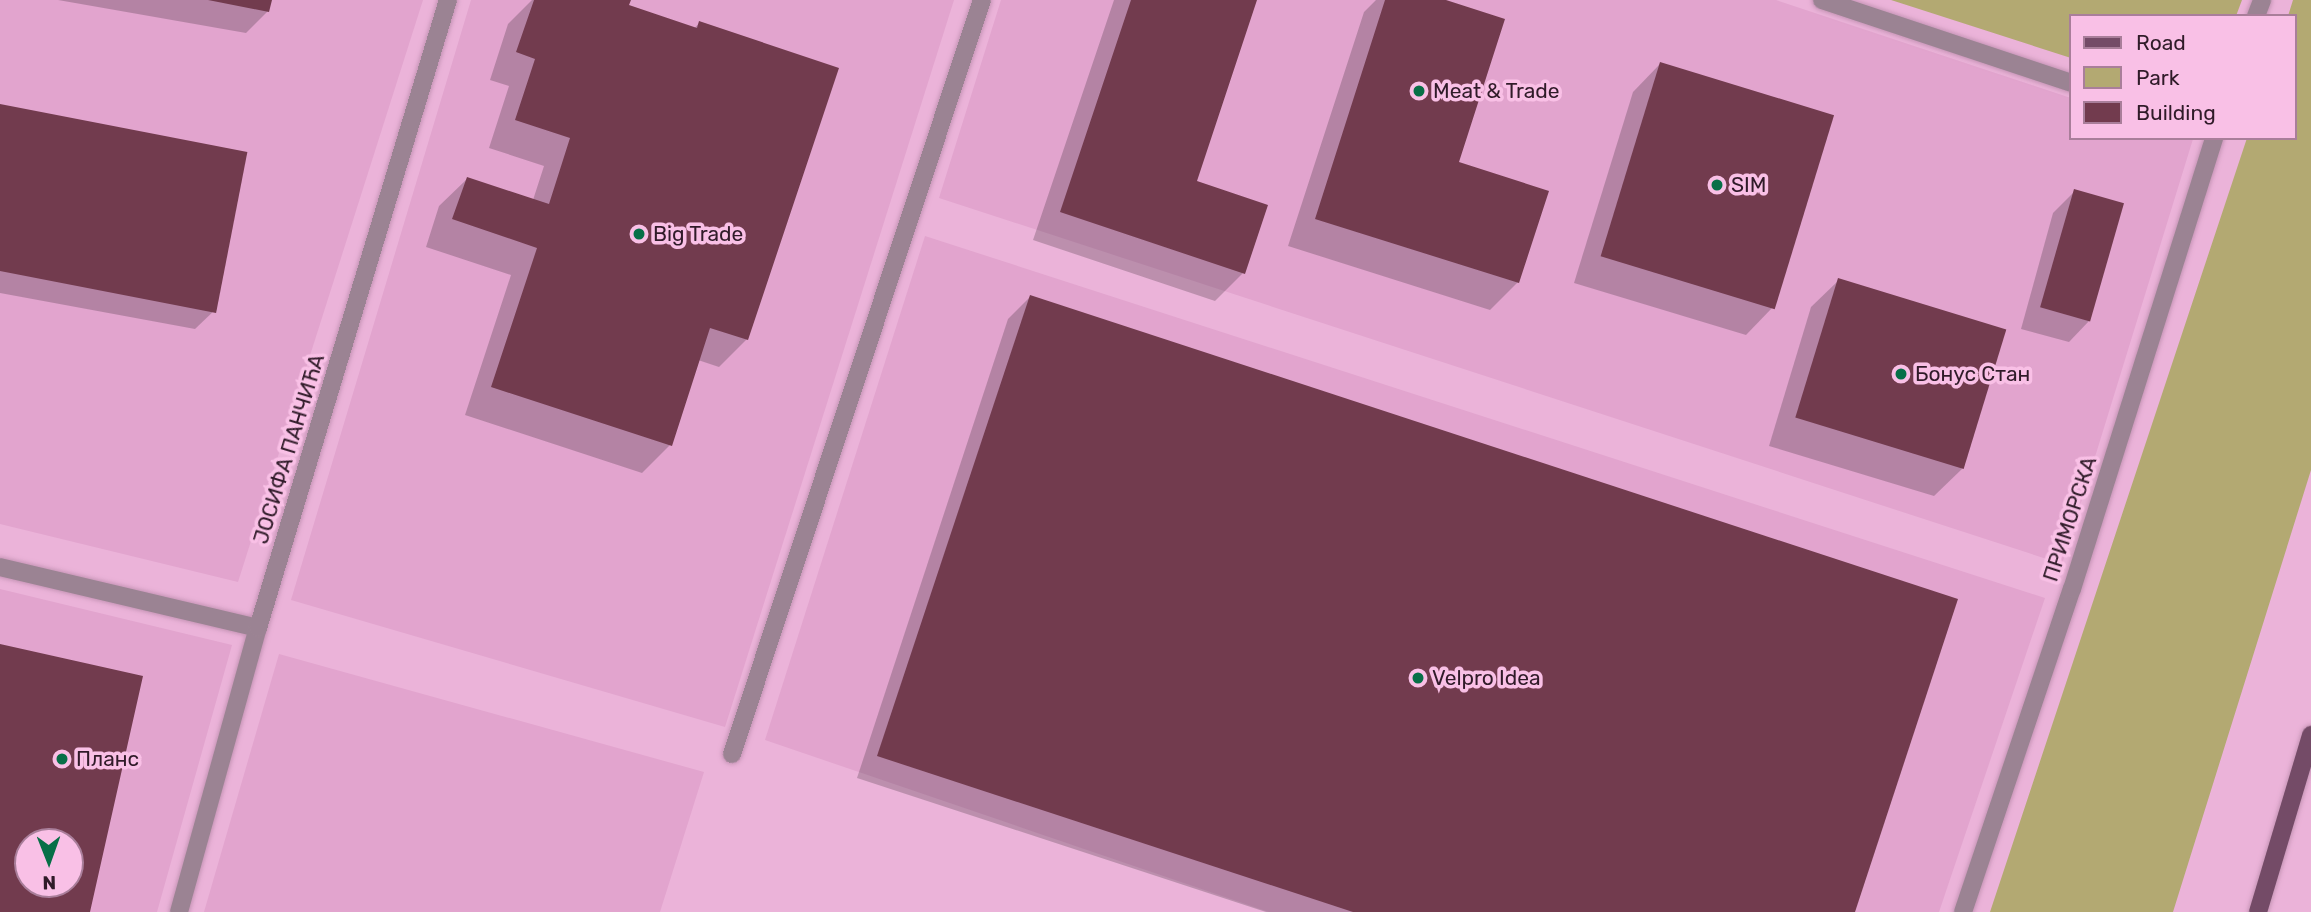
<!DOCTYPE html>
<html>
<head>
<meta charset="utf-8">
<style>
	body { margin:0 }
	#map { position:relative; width:2311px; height:912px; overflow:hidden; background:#ebb3d9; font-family:Rubik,sans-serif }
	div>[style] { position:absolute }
	.built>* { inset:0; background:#e2a4ce }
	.green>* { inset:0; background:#b3a972 }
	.shadow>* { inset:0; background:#0003 }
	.building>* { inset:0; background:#723b4e; transform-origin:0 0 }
	.roads { filter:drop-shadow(0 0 2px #c695b6) drop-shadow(0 0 2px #c695b6) }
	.minor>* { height:18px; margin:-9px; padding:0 9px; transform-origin:9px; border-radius:9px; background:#9b8393 }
	.major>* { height:18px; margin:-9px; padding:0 9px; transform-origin:9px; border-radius:9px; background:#744b67 }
	.dots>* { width:19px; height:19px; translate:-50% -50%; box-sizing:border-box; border:4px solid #f9c0e6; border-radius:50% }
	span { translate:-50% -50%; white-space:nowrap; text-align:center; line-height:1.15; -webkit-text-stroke:7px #f9c0e6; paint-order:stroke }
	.poi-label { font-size:21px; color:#301b29 }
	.left { translate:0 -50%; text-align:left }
	.street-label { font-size:21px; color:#301b29 }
	.legend { position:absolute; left:2069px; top:14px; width:228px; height:126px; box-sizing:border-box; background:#f9c0e6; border:2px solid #a97e9a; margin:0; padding:9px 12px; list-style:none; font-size:21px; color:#301b29 }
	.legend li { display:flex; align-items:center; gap:14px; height:35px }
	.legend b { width:35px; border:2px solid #a97e9a }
	.north { position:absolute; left:14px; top:828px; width:70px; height:70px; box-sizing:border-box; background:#f9c0e6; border:2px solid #a97e9a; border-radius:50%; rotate:179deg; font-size:19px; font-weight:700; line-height:28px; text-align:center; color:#301b29 }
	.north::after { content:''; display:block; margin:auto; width:24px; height:32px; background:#076f47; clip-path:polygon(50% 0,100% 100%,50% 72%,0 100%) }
</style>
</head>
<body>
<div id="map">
	<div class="built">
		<div style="clip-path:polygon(0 0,423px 0,238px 582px,0 524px)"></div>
		<div style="clip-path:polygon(471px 0,954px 0,725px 727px,291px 600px)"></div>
		<div style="clip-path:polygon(1001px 0,1776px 0,2071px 98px,2071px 138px,2193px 139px,2062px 564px,939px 198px)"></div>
		<div style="clip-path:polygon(925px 236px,2045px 598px,1939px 912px,1269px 912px,765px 740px)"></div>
		<div style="clip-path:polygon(evenodd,0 589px,232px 645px,157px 912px,0 912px,0 589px,28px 842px,70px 842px,70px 884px,28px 884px,28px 842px)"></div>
		<div style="clip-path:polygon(279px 654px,704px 772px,660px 912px,204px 912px)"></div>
	</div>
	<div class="green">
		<div style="clip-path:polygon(1891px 0,2242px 0,2236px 16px,2071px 16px,2071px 58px)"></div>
		<div style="clip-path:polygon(2293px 0,2311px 0,2311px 470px,2173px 912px,1990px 912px,2247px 138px,2295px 138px,2295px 16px,2288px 16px)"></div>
	</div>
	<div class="shadow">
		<div style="clip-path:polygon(58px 0,270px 0,268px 11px,246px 33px)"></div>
		<div style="clip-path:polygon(532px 0,629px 0,627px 6px,694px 29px,699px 23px,747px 339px,719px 367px,698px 360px,670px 445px,642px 473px,465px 415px,511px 275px,426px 247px,439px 206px,467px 179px,533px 200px,544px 166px,489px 148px,509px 86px,490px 80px,508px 24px)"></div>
		<div style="clip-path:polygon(1114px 0,1256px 0,1195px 182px,1243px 273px,1215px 301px,1033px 240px)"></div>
		<div style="clip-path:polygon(1376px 0,1440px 0,1456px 163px,1518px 282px,1490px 310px,1288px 246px,1364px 12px)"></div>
		<div style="clip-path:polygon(1660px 64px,1773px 307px,1746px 335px,1574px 283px,1633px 92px)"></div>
		<div style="clip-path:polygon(0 106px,217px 308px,195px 329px,0 293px)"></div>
		<div style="clip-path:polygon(2075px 191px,2090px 320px,2069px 342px,2021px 329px,2053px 213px)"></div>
		<div style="clip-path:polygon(1839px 280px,1962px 469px,1934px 496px,1769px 446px,1811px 307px)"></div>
		<div style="clip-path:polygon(1030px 297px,1853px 912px,1266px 912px,857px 778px,1008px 319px)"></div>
	</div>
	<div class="building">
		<div style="clip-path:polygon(208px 0,272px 0,269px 12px)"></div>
		<div style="clip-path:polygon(534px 0,631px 0,629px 5px,697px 28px,699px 21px,839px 68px,748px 340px,710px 328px,672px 446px,491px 387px,537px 248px,452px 219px,467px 177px,549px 204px,570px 138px,515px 120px,535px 59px,516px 52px)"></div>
		<div style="clip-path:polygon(1131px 0,1257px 0,1197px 181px,1268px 205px,1245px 274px,1060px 212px)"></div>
		<div style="clip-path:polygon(1385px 0,1446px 0,1505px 19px,1459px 162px,1549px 191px,1519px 283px,1315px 219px)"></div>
		<div style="left:1660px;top:62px;width:182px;height:203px;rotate:17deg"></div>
		<div style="left:0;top:104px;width:252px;height:164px;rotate:11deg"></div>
		<div style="left:2074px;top:189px;width:52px;height:123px;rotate:16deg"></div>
		<div style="left:1838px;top:278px;width:176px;height:146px;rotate:17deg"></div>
		<div style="clip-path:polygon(1030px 295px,1958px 599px,1855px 912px,1353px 912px,877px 756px)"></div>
		<div style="clip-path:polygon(evenodd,0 644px,143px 676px,90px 912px,0 912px,0 644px,28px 842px,70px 842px,70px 884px,28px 884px,28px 842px)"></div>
	</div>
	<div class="roads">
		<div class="minor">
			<div style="left:1822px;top:0;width:262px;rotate:18.4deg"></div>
			<div style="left:2256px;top:16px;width:17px;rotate:-69deg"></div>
			<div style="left:0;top:567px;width:265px;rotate:13.3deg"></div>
			<div style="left:732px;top:754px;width:794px;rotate:-71.66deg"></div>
			<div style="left:179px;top:912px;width:295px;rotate:-74.5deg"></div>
			<div style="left:258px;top:628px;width:656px;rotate:-73.17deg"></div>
			<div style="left:1963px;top:912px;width:341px;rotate:-71.4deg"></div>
			<div style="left:2072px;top:589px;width:473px;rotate:-72.5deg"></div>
		</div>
		<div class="major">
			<div style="left:2258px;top:912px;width:185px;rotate:-73.3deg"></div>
		</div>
	</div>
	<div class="dots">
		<div style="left:1419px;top:91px;background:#076f47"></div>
		<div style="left:1717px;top:185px;background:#076f47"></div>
		<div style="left:639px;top:234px;background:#076f47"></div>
		<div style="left:1901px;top:374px;background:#076f47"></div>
		<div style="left:1418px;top:678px;background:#076f47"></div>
		<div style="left:62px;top:759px;background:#076f47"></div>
	</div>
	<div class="poi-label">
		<span class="left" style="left:1433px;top:91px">Meat &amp; Trade</span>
		<span class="left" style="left:1731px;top:185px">SIM</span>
		<span class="left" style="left:653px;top:234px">Big Trade</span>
		<span class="left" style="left:1915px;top:374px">Бонус Стан</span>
		<span class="left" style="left:1432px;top:678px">Velpro Idea</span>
		<span class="left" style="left:76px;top:759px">Планс</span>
	</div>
	<div class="street-label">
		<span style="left:289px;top:449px;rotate:-73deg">ЈОСИФА ПАНЧИЋА</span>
		<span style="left:2070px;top:519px;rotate:-72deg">ПРИМОРСКА</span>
	</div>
	<ul class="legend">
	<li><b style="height:9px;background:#744b67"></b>Road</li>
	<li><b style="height:19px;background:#b3a972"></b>Park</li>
	<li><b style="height:19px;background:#723b4e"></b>Building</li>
	</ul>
	<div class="north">N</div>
</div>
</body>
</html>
